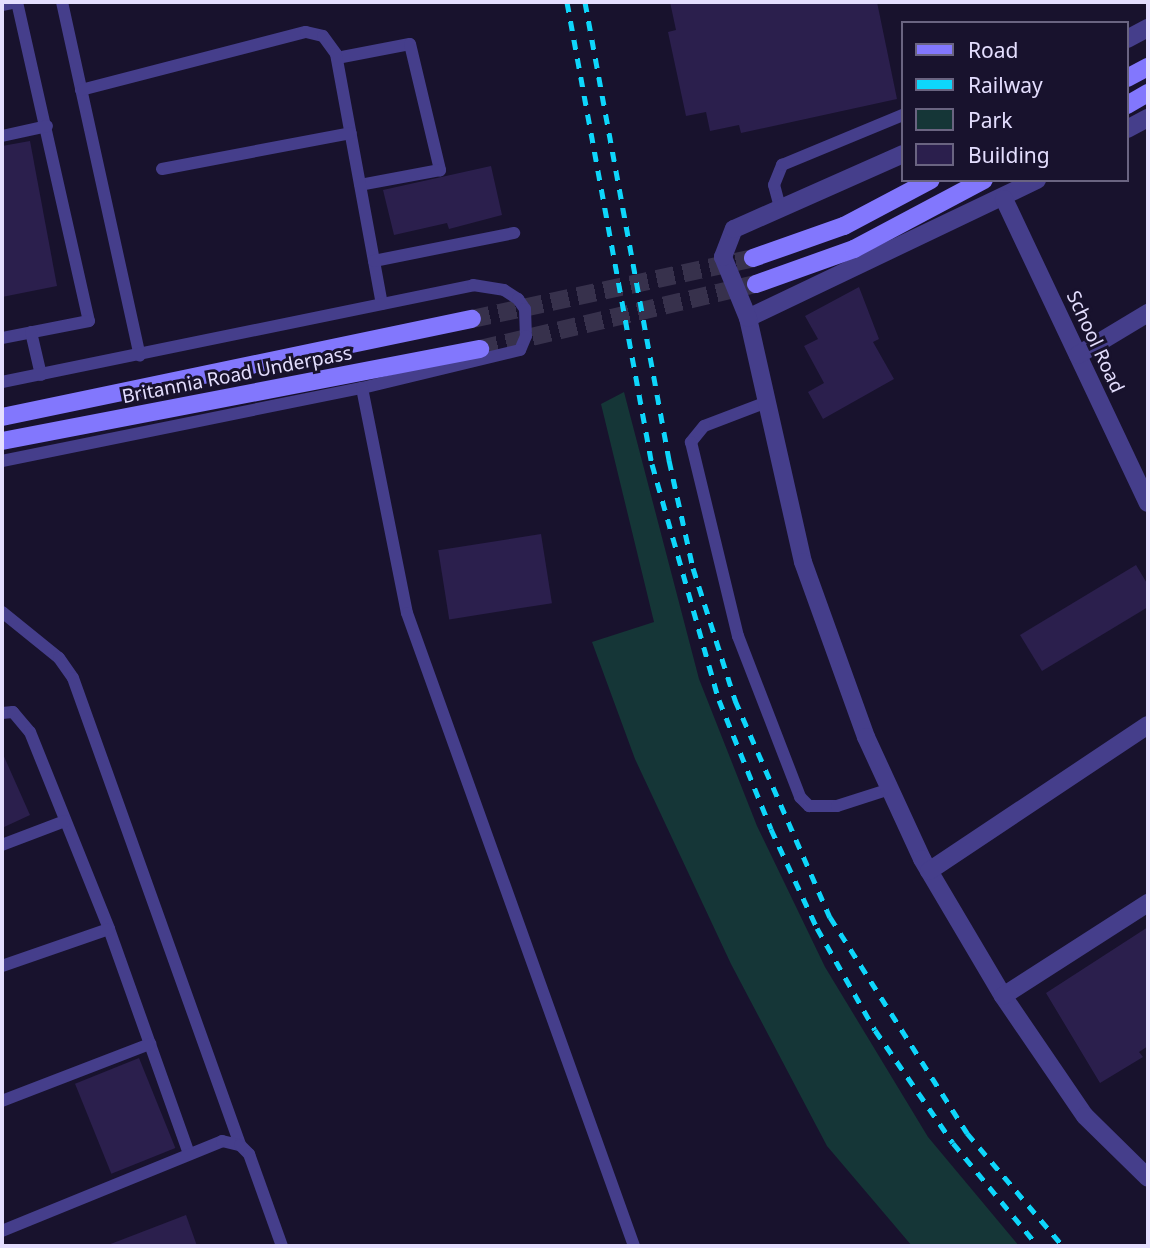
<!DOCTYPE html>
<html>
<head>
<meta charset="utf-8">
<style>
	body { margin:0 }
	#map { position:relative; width:1150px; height:1248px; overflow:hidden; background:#18122d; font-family:"Noto Sans",sans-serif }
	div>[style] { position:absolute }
	.green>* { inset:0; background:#153637 }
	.building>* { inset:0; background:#2b1f4d; transform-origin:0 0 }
	.secondary-tunnel>* { height:18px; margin-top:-9px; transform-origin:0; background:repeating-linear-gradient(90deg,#37314c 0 18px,transparent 0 27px) }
	.lane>* { height:12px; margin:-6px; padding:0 6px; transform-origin:6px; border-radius:6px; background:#453e8b }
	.street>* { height:18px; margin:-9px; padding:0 9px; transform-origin:9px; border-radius:9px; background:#453e8b }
	.secondary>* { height:18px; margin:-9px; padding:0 9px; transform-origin:9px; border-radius:9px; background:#8277fd }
	.rail>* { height:5px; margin-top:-2.5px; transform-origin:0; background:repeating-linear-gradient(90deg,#0ed6fb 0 10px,transparent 0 19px) }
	span { translate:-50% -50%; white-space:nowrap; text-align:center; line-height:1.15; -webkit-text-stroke:6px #18122d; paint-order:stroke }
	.street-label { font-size:19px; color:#e4defe }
	.frame { position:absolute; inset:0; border:4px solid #e4defe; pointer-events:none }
	.legend { position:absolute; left:901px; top:21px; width:228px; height:161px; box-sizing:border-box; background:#18122d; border:2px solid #6a6481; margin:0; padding:9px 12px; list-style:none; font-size:21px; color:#e4defe }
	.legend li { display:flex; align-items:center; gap:14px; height:35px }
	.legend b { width:35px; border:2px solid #6a6481 }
</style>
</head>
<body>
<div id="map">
	<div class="green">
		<div style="clip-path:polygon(624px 392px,699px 679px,757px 826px,825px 967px,928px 1137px,1019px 1246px,912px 1246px,827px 1146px,731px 964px,635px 759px,592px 642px,654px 622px,601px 404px)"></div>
	</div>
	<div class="building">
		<div style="clip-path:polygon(670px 2px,877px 2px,897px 99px,741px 133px,739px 125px,710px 131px,706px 112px,686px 116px,668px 32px,676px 30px)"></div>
		<div style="clip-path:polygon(30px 141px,57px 286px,2px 297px,2px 146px)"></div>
		<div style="clip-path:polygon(491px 166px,502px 215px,449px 229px,447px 223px,394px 235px,383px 190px)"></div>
		<div style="clip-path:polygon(859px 287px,879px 339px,873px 342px,894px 379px,823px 419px,808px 392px,824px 383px,804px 346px,818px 339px,805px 316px)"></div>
		<div style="left:541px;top:534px;width:70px;height:104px;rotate:81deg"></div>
		<div style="clip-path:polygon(1136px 565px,1148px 585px,1148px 607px,1042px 671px,1020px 635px)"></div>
		<div style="clip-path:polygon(2px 752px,30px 815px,2px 828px)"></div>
		<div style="clip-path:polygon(1148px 927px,1148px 1046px,1139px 1052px,1143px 1057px,1100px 1083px,1046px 993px)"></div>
		<div style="left:139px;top:1058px;width:97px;height:69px;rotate:68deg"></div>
		<div style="clip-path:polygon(186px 1215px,197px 1246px,108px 1246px,108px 1245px)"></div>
	</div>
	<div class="secondary-tunnel">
		<div style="left:472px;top:319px;width:288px;rotate:-12.2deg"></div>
		<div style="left:480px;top:349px;width:284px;rotate:-13.3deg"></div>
	</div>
	<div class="lane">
		<div style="left:62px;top:2px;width:362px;rotate:77.6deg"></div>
		<div style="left:2px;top:5px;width:15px;rotate:-11deg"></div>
		<div style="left:17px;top:2px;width:327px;rotate:77.3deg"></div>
		<div style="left:89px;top:321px;width:89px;rotate:168.9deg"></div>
		<div style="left:337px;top:58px;width:74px;rotate:-10.9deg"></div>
		<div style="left:410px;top:44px;width:130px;rotate:76.6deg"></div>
		<div style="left:440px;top:170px;width:81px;rotate:169.4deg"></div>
		<div style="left:81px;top:90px;width:232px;rotate:-14.5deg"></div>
		<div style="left:306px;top:32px;width:17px;rotate:13deg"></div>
		<div style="left:323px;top:36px;width:22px;rotate:54deg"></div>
		<div style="left:336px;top:54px;width:254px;rotate:79.6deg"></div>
		<div style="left:2px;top:136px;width:46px;rotate:-12.5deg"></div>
		<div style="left:162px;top:169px;width:192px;rotate:-10.8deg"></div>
		<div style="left:781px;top:211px;width:27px;rotate:-105deg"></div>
		<div style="left:774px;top:185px;width:22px;rotate:-68deg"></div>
		<div style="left:782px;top:165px;width:131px;rotate:-22.5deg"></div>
		<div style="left:374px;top:261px;width:143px;rotate:-11.3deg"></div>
		<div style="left:31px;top:332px;width:44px;rotate:76.9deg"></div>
		<div style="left:2px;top:382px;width:481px;rotate:-11.6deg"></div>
		<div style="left:473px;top:285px;width:31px;rotate:9deg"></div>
		<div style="left:504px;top:290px;width:17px;rotate:33deg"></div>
		<div style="left:518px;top:299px;width:12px;rotate:55deg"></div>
		<div style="left:525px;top:309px;width:27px;rotate:88deg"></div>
		<div style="left:526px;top:336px;width:15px;rotate:113deg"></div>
		<div style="left:520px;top:350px;width:163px;rotate:166.5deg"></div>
		<div style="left:767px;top:402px;width:67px;rotate:159.1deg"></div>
		<div style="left:704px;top:426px;width:21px;rotate:129deg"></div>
		<div style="left:691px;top:442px;width:200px;rotate:76.4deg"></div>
		<div style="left:738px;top:636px;width:173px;rotate:68.9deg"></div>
		<div style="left:800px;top:797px;width:13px;rotate:45deg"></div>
		<div style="left:809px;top:806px;width:28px"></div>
		<div style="left:837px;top:806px;width:56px;rotate:-17.8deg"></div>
		<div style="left:2px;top:461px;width:367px;rotate:-11.5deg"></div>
		<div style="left:362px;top:388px;width:229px;rotate:78.7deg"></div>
		<div style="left:407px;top:613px;width:672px;rotate:70.27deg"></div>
		<div style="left:2px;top:612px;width:73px;rotate:38.9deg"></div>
		<div style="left:59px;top:658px;width:24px;rotate:55deg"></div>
		<div style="left:73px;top:678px;width:496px;rotate:70.3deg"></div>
		<div style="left:2px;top:713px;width:11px;rotate:-5deg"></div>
		<div style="left:13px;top:712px;width:26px;rotate:50deg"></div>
		<div style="left:30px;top:732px;width:212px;rotate:68.1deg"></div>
		<div style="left:109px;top:929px;width:239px;rotate:70.4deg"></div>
		<div style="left:2px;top:845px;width:67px;rotate:-20.9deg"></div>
		<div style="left:2px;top:966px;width:113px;rotate:-19.1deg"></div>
		<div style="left:2px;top:1101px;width:159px;rotate:-21.1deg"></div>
		<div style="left:2px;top:1231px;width:238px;rotate:-22.2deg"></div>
		<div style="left:222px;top:1141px;width:18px;rotate:13deg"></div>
		<div style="left:240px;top:1145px;width:13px;rotate:45deg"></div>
		<div style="left:249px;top:1154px;width:98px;rotate:70.3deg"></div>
	</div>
	<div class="street">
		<div style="left:1127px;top:39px;width:24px;rotate:-28deg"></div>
		<div style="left:1127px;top:129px;width:24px;rotate:-28deg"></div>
		<div style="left:1037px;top:180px;width:320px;rotate:154.5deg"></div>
		<div style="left:748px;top:318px;width:250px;rotate:77.3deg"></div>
		<div style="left:803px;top:562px;width:186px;rotate:70.2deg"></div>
		<div style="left:866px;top:737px;width:134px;rotate:65.3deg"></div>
		<div style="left:922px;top:859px;width:159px;rotate:59.4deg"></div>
		<div style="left:1003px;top:996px;width:145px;rotate:55.7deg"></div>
		<div style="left:1085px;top:1116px;width:88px;rotate:44.5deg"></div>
		<div style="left:1004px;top:199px;width:336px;rotate:64.7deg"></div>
		<div style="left:748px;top:318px;width:66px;rotate:-112.3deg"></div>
		<div style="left:723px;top:257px;width:30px;rotate:-69deg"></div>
		<div style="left:734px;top:229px;width:185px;rotate:-23.9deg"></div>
		<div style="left:1078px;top:355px;width:82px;rotate:-31deg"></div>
		<div style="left:929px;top:871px;width:263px;rotate:-33.7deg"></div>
		<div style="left:1003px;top:996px;width:172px;rotate:-32.7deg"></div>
	</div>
	<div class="secondary">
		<div style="left:1127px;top:78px;width:24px;rotate:-28deg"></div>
		<div style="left:1127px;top:105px;width:24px;rotate:-30deg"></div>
		<div style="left:753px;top:258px;width:96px;rotate:-19.4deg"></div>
		<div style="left:844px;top:226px;width:98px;rotate:-27.9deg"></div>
		<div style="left:756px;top:284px;width:104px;rotate:-19.7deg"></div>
		<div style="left:854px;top:249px;width:147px;rotate:-28deg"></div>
		<div style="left:2px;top:417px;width:480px;rotate:-11.8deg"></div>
		<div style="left:2px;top:441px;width:487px;rotate:-10.9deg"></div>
	</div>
	<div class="rail">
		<div style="left:567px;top:2px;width:470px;rotate:79.6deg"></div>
		<div style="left:652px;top:464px;width:245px;rotate:74.2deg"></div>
		<div style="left:719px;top:700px;width:139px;rotate:68deg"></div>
		<div style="left:771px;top:829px;width:109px;rotate:65.1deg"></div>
		<div style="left:817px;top:928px;width:117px;rotate:60.4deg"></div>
		<div style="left:875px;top:1030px;width:137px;rotate:55.4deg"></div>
		<div style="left:953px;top:1143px;width:134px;rotate:50.5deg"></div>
		<div style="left:585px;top:2px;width:466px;rotate:79.6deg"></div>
		<div style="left:669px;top:460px;width:111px;rotate:77.5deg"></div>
		<div style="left:693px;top:568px;width:139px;rotate:72.3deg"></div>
		<div style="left:735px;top:700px;width:237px;rotate:66.4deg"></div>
		<div style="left:830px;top:917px;width:256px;rotate:57.6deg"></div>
		<div style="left:967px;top:1133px;width:148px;rotate:49.7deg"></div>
	</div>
	<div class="street-label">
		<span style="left:1095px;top:342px;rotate:65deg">School Road</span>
		<span style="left:237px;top:375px;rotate:-11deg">Britannia Road Underpass</span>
	</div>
	<div class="frame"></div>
	<ul class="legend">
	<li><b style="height:9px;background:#8277fd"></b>Road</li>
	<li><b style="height:9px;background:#0ed6fb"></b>Railway</li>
	<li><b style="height:19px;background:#153637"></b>Park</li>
	<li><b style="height:19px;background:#2b1f4d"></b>Building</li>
	</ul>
</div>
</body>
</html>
